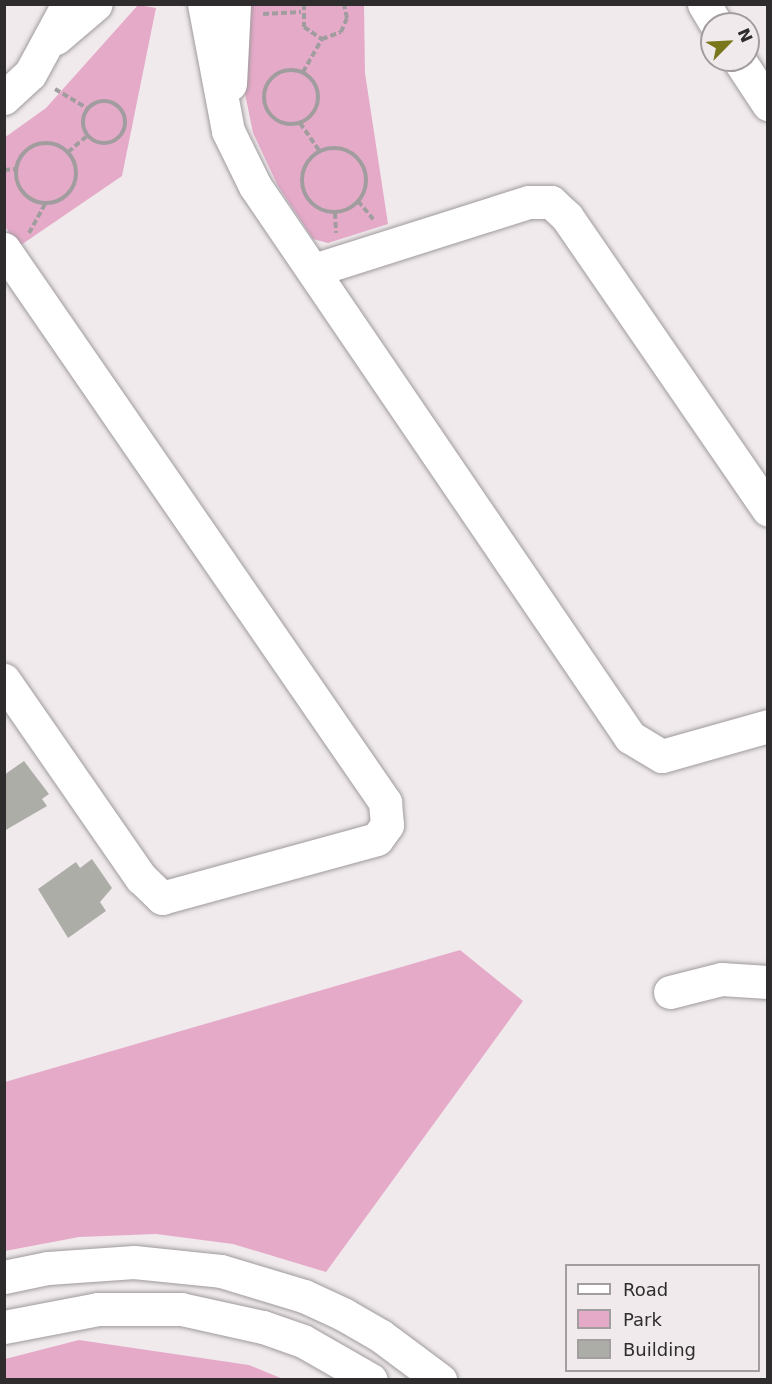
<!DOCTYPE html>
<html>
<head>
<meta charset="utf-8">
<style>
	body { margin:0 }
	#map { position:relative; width:772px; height:1384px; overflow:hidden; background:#f0eaed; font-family:"DejaVu Sans",sans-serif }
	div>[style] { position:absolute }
	.green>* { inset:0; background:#e6aac9 }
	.building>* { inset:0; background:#adada8 }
	.path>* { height:4px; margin-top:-2px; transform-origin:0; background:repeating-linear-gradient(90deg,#a19d9f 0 6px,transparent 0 9px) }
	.path>.ring { margin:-2px; padding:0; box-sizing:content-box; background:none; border:4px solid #a19d9f; border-radius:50% }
	.roads { filter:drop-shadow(0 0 2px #9f9a9c) drop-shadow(0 0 2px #9f9a9c) }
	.minor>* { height:33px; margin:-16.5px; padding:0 16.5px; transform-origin:16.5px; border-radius:16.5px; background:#fff }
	span { translate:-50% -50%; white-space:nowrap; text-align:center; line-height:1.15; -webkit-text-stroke:5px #f0eaed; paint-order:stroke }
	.frame { position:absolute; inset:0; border:6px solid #2e2c2d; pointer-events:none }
	.legend { position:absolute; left:565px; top:1264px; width:195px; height:108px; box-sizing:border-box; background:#f0eaed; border:2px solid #a29ea0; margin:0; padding:8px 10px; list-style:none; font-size:18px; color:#2e2c2d }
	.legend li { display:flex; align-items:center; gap:12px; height:30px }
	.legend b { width:30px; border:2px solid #a29ea0 }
	.north { position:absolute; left:700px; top:12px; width:60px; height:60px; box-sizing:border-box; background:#f0eaed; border:2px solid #a29ea0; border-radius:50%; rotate:66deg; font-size:16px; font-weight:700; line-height:24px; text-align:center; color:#2e2c2d }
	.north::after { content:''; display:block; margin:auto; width:21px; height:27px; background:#79761c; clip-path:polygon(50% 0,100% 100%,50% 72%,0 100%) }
</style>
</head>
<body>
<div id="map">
	<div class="green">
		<div style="clip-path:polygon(138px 5px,156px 8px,122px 176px,18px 247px,5px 226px,4px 138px,46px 108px)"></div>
		<div style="clip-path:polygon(250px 5px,364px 5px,365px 73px,388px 224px,328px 243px,313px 239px,278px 186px,253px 133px,241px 74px)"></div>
		<div style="clip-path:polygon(460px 950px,523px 1001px,326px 1272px,233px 1244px,156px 1234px,79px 1237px,5px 1251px,5px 1082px)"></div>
		<div style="clip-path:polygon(79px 1340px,249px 1365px,283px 1379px,5px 1379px,5px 1359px)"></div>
	</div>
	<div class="building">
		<div style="clip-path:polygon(24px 761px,49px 794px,42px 799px,47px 806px,4px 831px,4px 775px)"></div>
		<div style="clip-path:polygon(92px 859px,112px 888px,100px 902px,106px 911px,68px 938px,38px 889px,76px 862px,80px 868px)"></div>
	</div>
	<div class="path">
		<div style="left:304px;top:4px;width:23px;rotate:90deg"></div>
		<div style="left:304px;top:27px;width:22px;rotate:34deg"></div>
		<div style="left:322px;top:39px;width:20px;rotate:-20deg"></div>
		<div style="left:341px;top:32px;width:15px;rotate:-67deg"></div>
		<div style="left:347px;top:18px;width:14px;rotate:-102deg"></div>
		<div style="left:263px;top:14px;width:38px;rotate:-3deg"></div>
		<div class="ring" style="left:264px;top:70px;width:50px;height:50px"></div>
		<div style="left:303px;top:72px;width:38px;rotate:-60deg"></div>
		<div style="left:55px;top:89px;width:39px;rotate:31deg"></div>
		<div class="ring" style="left:83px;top:101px;width:38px;height:38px"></div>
		<div style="left:300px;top:123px;width:33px;rotate:55deg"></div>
		<div class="ring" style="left:16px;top:143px;width:56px;height:56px"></div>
		<div class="ring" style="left:302px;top:148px;width:60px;height:60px"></div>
		<div style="left:68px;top:152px;width:26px;rotate:-40deg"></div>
		<div style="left:4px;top:170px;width:12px;rotate:-5deg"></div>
		<div style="left:358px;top:201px;width:26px;rotate:50deg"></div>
		<div style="left:335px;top:213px;width:20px;rotate:87deg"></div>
		<div style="left:29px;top:233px;width:35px;rotate:-61deg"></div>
	</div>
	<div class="roads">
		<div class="minor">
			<div style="left:204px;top:4px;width:129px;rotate:79.3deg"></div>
			<div style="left:228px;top:131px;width:61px;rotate:63.9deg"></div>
			<div style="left:255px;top:186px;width:667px;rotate:55.76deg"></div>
			<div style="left:630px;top:737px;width:37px;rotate:31deg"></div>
			<div style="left:662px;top:756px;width:110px;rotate:-15.8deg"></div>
			<div style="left:704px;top:4px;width:23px;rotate:59deg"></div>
			<div style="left:56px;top:38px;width:52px;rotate:-40.4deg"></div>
			<div style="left:739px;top:60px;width:53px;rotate:56.6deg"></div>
			<div style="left:230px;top:84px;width:80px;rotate:-87.1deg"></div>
			<div style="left:4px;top:98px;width:35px;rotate:-43deg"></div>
			<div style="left:30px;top:74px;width:80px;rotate:-61.5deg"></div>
			<div style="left:4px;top:249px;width:672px;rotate:55.43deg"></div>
			<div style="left:385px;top:802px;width:23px;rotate:85deg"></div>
			<div style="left:387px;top:825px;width:17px;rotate:126deg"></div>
			<div style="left:377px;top:839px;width:223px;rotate:164.7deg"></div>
			<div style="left:162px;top:898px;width:29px;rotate:-136deg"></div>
			<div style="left:141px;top:878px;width:241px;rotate:-124.7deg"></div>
			<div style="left:314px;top:270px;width:225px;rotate:-17.6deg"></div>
			<div style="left:529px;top:202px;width:22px"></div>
			<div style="left:551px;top:202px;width:22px;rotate:43deg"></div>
			<div style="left:567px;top:217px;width:355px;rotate:55.5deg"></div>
			<div style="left:670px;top:992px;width:53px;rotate:-14.3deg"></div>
			<div style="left:721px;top:979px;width:47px;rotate:3.7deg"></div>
			<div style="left:4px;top:1277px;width:45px;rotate:-11.6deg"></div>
			<div style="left:48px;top:1268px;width:86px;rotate:-4deg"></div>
			<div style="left:134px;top:1262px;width:87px;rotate:5.9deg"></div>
			<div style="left:221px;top:1271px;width:87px;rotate:16.8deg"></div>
			<div style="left:304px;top:1296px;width:43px;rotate:24.8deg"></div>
			<div style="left:343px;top:1314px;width:44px;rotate:30.1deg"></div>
			<div style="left:381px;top:1336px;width:74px;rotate:36.7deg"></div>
			<div style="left:4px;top:1327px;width:96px;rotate:-10.8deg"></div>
			<div style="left:98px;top:1309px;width:83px"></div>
			<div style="left:181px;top:1309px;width:84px;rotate:12.4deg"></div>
			<div style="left:263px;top:1327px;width:42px;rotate:19.3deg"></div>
			<div style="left:303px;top:1341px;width:78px;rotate:29.8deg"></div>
		</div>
	</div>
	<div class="frame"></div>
	<ul class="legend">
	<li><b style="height:8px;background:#fff"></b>Road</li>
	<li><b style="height:16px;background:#e6aac9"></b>Park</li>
	<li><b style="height:16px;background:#adada8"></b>Building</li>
	</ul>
	<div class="north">N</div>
</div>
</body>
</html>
